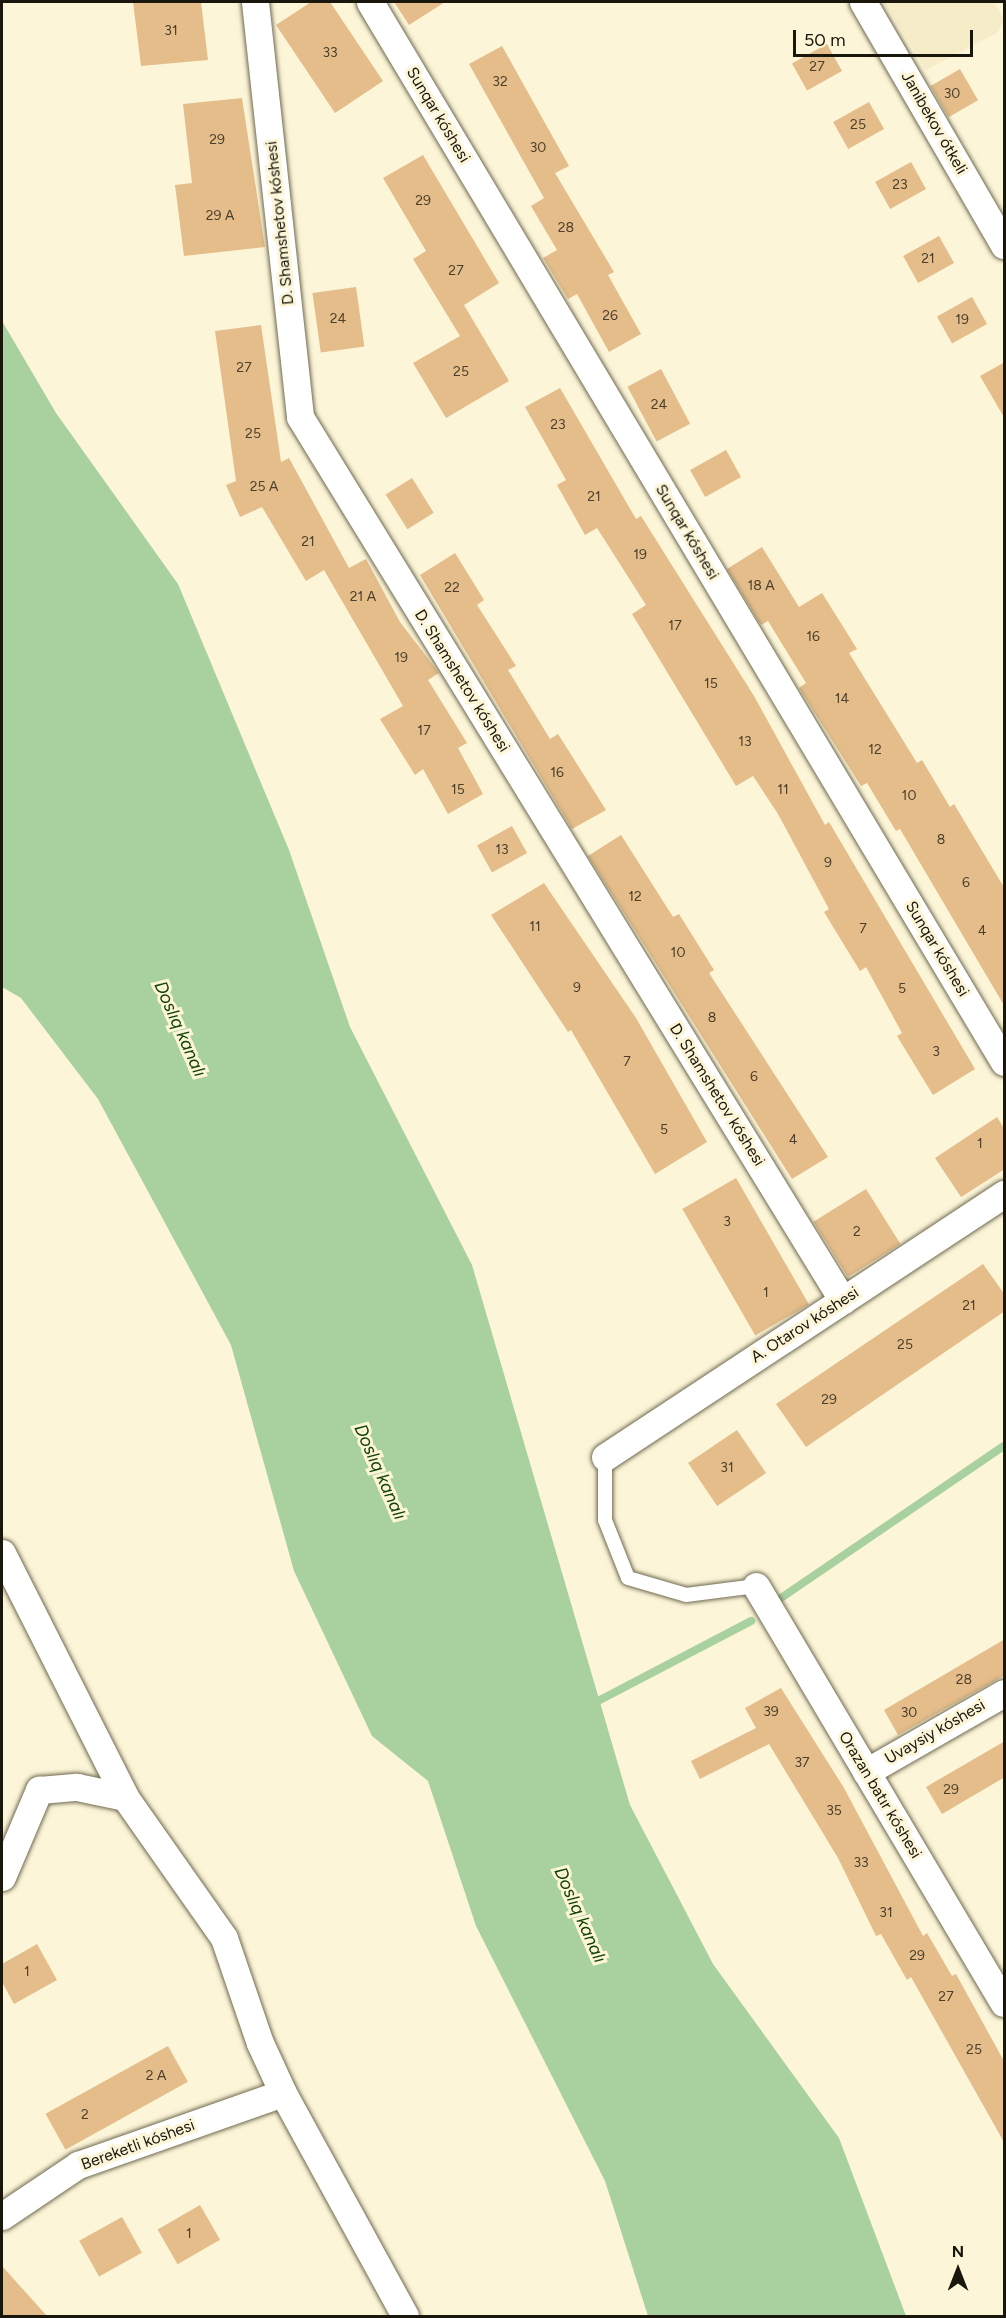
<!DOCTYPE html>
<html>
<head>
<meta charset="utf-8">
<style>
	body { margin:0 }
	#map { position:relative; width:1006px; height:2318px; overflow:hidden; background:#fcf5d8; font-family:Figtree,sans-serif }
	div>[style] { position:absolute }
	.built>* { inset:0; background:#f6edc8 }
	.water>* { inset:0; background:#a9d19f }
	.stream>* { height:8px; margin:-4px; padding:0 4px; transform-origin:4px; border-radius:4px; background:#a9d19f }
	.building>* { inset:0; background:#e4bd8a; transform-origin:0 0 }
	.roads { filter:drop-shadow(0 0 2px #706a50) drop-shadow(0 0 2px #706a50) }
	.service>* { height:14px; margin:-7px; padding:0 7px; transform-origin:7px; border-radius:7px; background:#fff }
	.minor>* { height:27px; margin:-13.5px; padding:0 13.5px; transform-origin:13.5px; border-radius:13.5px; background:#fff }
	span { translate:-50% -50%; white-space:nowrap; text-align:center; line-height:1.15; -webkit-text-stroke:6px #fcf5d8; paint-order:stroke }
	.number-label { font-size:14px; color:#4c402c }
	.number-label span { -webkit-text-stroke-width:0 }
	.street-label { font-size:16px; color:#19160c }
	.water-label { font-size:18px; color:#0f4300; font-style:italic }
	.frame { position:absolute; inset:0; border:3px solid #19160c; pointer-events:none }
	.north { position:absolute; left:928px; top:2240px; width:60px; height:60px; -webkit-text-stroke:4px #fcf5d8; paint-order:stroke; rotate:0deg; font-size:16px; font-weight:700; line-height:24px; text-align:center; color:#19160c }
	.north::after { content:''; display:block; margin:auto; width:21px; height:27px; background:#19160c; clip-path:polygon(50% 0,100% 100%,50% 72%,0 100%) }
	.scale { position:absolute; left:793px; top:30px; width:180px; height:27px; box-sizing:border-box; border:3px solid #19160c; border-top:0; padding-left:8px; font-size:18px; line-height:21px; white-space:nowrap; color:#19160c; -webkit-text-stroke:4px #fcf5d8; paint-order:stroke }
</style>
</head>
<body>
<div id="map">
	<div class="built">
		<div style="clip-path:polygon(884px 2px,994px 2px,1004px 20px,997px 33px,926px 70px)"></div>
	</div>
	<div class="water">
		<div style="clip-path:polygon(2px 321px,56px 413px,178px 584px,289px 850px,350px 1027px,472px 1265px,630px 1805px,713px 1964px,839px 2138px,906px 2316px,648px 2316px,605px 2181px,476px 1926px,428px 1781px,372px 1736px,294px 1571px,231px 1345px,98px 1099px,21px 998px,2px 987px)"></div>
	</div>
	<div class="stream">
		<div style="left:778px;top:1600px;width:273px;rotate:-34.3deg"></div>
		<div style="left:598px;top:1701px;width:173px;rotate:-27.6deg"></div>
	</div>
	<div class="building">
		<div style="clip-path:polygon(133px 2px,201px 2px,208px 60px,141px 66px)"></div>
		<div style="clip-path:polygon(311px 2px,330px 2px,383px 81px,335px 113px,276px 25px)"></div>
		<div style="clip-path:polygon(394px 2px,445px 2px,409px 25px)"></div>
		<div style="left:827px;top:44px;width:31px;height:40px;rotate:61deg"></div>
		<div style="clip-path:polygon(502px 46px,569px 166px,555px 173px,614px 272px,608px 275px,641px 334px,609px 352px,577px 294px,568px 299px,543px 258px,557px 250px,531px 206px,544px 198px,469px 64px)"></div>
		<div style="left:960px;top:69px;width:36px;height:34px;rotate:60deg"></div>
		<div style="clip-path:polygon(242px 98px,265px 247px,184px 256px,175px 185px,192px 183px,183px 104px)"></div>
		<div style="left:869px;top:102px;width:31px;height:41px;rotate:61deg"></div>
		<div style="clip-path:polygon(423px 155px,499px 283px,464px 305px,509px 381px,446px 418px,413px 363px,460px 336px,413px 259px,426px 251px,383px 178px)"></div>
		<div style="left:911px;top:162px;width:31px;height:41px;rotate:61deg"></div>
		<div style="left:939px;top:236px;width:31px;height:41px;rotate:61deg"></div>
		<div style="left:356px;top:287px;width:60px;height:44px;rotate:82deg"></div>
		<div style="left:972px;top:297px;width:31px;height:40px;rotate:61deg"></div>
		<div style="clip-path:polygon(261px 325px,281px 462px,289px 458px,349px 568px,366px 559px,400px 622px,439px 673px,428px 680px,467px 743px,458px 748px,483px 794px,448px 814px,423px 769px,415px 775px,380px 719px,403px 706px,324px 570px,306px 581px,262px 507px,240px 517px,226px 485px,236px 481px,215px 331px)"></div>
		<div style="clip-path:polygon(1005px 362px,1005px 419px,980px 376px)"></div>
		<div style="left:661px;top:369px;width:62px;height:38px;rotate:62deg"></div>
		<div style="clip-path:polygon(560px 388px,636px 519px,641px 516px,754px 696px,825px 825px,829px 822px,975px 1069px,933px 1095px,897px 1036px,902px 1033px,866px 967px,860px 971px,824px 912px,829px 909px,778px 814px,753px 776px,736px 786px,632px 614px,646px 605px,597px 528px,585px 535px,557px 485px,566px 480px,525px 407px)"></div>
		<div style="left:726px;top:450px;width:31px;height:41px;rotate:61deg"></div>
		<div style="left:412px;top:478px;width:41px;height:31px;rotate:58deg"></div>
		<div style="clip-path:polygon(762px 547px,799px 607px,822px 593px,857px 649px,849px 653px,917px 763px,922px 760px,950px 807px,954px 804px,1005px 889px,1005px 1007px,900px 829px,896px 831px,867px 783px,861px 786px,799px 688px,806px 683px,768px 621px,761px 625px,727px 569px)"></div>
		<div style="clip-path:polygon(455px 553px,484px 600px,477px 605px,516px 666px,508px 670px,550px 739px,558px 734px,606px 810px,572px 829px,420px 575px)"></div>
		<div style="left:512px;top:826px;width:31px;height:40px;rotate:61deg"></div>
		<div style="clip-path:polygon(621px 835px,673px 917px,679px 914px,714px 970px,709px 973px,828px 1157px,792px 1179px,588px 856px)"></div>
		<div style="clip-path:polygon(544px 883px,636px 1018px,707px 1142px,655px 1174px,571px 1030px,568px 1032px,491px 915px)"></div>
		<div style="clip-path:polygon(997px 1117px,1005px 1130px,1005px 1169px,961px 1197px,935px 1158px)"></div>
		<div style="left:736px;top:1178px;width:146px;height:62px;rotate:60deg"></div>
		<div style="left:866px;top:1189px;width:65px;height:62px;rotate:58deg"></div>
		<div style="clip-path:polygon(983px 1264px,1005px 1295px,1005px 1311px,806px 1447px,776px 1404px)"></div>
		<div style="left:737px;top:1430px;width:52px;height:59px;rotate:56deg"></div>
		<div style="clip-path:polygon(1005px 1639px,1005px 1675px,898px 1735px,884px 1710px)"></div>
		<div style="clip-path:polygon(781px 1688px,844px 1788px,923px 1936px,927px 1933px,952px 1976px,956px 1974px,1005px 2063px,1005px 2144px,911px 1977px,907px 1980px,881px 1934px,876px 1936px,838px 1858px,769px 1744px,700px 1779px,691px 1761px,756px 1728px,745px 1708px)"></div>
		<div style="clip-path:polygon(1005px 1741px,1005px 1777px,942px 1814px,926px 1787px)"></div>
		<div style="clip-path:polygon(37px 1944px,57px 1980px,14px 2004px,2px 1982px,2px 1964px)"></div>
		<div style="left:168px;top:2046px;width:41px;height:140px;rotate:61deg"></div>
		<div style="left:200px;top:2205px;width:40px;height:49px;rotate:60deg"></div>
		<div style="left:122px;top:2217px;width:41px;height:49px;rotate:61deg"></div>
		<div style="clip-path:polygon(2px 2266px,47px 2316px,2px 2316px)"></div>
	</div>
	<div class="roads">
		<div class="service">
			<div style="left:605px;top:1457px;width:63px;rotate:90deg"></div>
			<div style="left:605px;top:1520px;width:62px;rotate:68.4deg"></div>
			<div style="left:628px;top:1578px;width:60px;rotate:16.3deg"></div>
			<div style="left:686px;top:1595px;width:71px;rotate:-7.3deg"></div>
		</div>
		<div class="minor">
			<div style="left:255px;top:2px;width:417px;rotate:83.8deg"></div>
			<div style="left:300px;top:417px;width:1037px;rotate:58.44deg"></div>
			<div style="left:370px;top:2px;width:1235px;rotate:59.12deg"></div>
			<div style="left:863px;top:2px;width:281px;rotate:59.9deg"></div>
			<div style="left:605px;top:1457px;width:478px;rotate:-33.4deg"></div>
			<div style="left:2px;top:1553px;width:273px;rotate:63.2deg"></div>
			<div style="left:125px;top:1797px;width:172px;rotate:54.9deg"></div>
			<div style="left:224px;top:1938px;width:111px;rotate:71.1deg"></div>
			<div style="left:260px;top:2043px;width:55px;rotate:65.3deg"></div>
			<div style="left:283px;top:2093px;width:254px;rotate:61.3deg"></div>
			<div style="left:756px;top:1586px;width:485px;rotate:59.3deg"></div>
			<div style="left:866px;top:1772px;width:159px;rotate:-29.8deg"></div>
			<div style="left:2px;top:1877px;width:95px;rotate:-67deg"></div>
			<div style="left:39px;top:1790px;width:38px;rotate:-5deg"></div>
			<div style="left:77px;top:1787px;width:49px;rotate:11.8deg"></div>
			<div style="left:2px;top:2216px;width:92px;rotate:-33.9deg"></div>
			<div style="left:78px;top:2165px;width:217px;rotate:-19.4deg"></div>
		</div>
	</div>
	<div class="number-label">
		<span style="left:171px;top:31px">31</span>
		<span style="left:330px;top:53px">33</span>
		<span style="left:817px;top:67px">27</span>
		<span style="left:500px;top:82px">32</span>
		<span style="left:952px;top:94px">30</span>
		<span style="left:858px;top:125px">25</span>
		<span style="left:217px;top:140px">29</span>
		<span style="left:538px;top:148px">30</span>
		<span style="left:900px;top:185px">23</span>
		<span style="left:423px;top:201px">29</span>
		<span style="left:220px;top:216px">29 А</span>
		<span style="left:566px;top:228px">28</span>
		<span style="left:928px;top:259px">21</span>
		<span style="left:456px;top:271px">27</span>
		<span style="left:610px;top:316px">26</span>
		<span style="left:338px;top:319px">24</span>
		<span style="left:962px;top:320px">19</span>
		<span style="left:244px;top:368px">27</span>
		<span style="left:461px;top:372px">25</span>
		<span style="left:659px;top:405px">24</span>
		<span style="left:558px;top:425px">23</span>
		<span style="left:253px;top:434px">25</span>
		<span style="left:264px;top:487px">25 А</span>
		<span style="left:594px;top:497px">21</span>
		<span style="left:308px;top:542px">21</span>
		<span style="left:640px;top:555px">19</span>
		<span style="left:761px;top:586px">18 А</span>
		<span style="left:452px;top:588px">22</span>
		<span style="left:363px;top:597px">21 А</span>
		<span style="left:675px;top:626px">17</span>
		<span style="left:813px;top:637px">16</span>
		<span style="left:401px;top:658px">19</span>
		<span style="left:711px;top:684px">15</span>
		<span style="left:842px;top:699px">14</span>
		<span style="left:424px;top:731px">17</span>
		<span style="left:745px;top:742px">13</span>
		<span style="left:875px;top:750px">12</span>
		<span style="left:557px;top:773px">16</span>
		<span style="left:458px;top:790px">15</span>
		<span style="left:783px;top:790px">11</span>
		<span style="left:909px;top:796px">10</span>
		<span style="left:941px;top:840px">8</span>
		<span style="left:502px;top:850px">13</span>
		<span style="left:828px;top:863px">9</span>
		<span style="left:966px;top:883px">6</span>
		<span style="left:635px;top:897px">12</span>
		<span style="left:535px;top:927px">11</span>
		<span style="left:863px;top:929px">7</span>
		<span style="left:982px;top:931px">4</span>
		<span style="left:678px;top:953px">10</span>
		<span style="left:577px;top:988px">9</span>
		<span style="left:902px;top:989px">5</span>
		<span style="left:712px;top:1018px">8</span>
		<span style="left:936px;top:1052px">3</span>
		<span style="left:627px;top:1062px">7</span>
		<span style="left:754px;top:1077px">6</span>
		<span style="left:664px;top:1130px">5</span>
		<span style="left:793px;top:1140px">4</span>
		<span style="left:980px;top:1144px">1</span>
		<span style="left:727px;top:1222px">3</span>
		<span style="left:857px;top:1232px">2</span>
		<span style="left:766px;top:1293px">1</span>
		<span style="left:969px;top:1306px">21</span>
		<span style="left:905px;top:1345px">25</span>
		<span style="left:829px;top:1400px">29</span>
		<span style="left:727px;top:1468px">31</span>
		<span style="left:964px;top:1680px">28</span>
		<span style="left:771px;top:1712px">39</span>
		<span style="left:909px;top:1713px">30</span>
		<span style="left:802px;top:1763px">37</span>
		<span style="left:951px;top:1790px">29</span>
		<span style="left:834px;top:1811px">35</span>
		<span style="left:861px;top:1863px">33</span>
		<span style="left:886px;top:1913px">31</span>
		<span style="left:917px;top:1956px">29</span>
		<span style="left:27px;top:1972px">1</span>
		<span style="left:946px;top:1997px">27</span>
		<span style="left:974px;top:2050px">25</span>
		<span style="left:156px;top:2076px">2 А</span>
		<span style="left:85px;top:2115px">2</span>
		<span style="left:189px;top:2234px">1</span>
	</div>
	<div class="street-label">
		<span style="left:438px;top:115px;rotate:59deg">Sunqar kóshesi</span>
		<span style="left:934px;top:123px;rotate:60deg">Janibekov ótkeli</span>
		<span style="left:280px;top:223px;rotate:-96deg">D. Shamshetov kóshesi</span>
		<span style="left:687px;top:532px;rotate:59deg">Sunqar kóshesi</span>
		<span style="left:462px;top:681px;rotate:58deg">D. Shamshetov kóshesi</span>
		<span style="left:937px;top:949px;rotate:59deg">Sunqar kóshesi</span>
		<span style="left:717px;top:1095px;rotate:58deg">D. Shamshetov kóshesi</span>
		<span style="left:805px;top:1325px;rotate:-33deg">A. Otarov kóshesi</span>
		<span style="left:935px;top:1732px;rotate:-30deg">Uvaysiy kóshesi</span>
		<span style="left:880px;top:1795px;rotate:59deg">Orazan batır kóshesi</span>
		<span style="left:138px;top:2145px;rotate:-20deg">Bereketli kóshesi</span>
	</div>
	<div class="water-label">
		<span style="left:180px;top:1029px;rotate:66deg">Doslıq kanalı</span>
		<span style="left:380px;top:1472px;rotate:66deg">Doslıq kanalı</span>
		<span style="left:580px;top:1915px;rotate:66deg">Doslıq kanalı</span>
	</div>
	<div class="frame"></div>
	<div class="north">N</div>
	<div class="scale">50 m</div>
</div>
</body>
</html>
